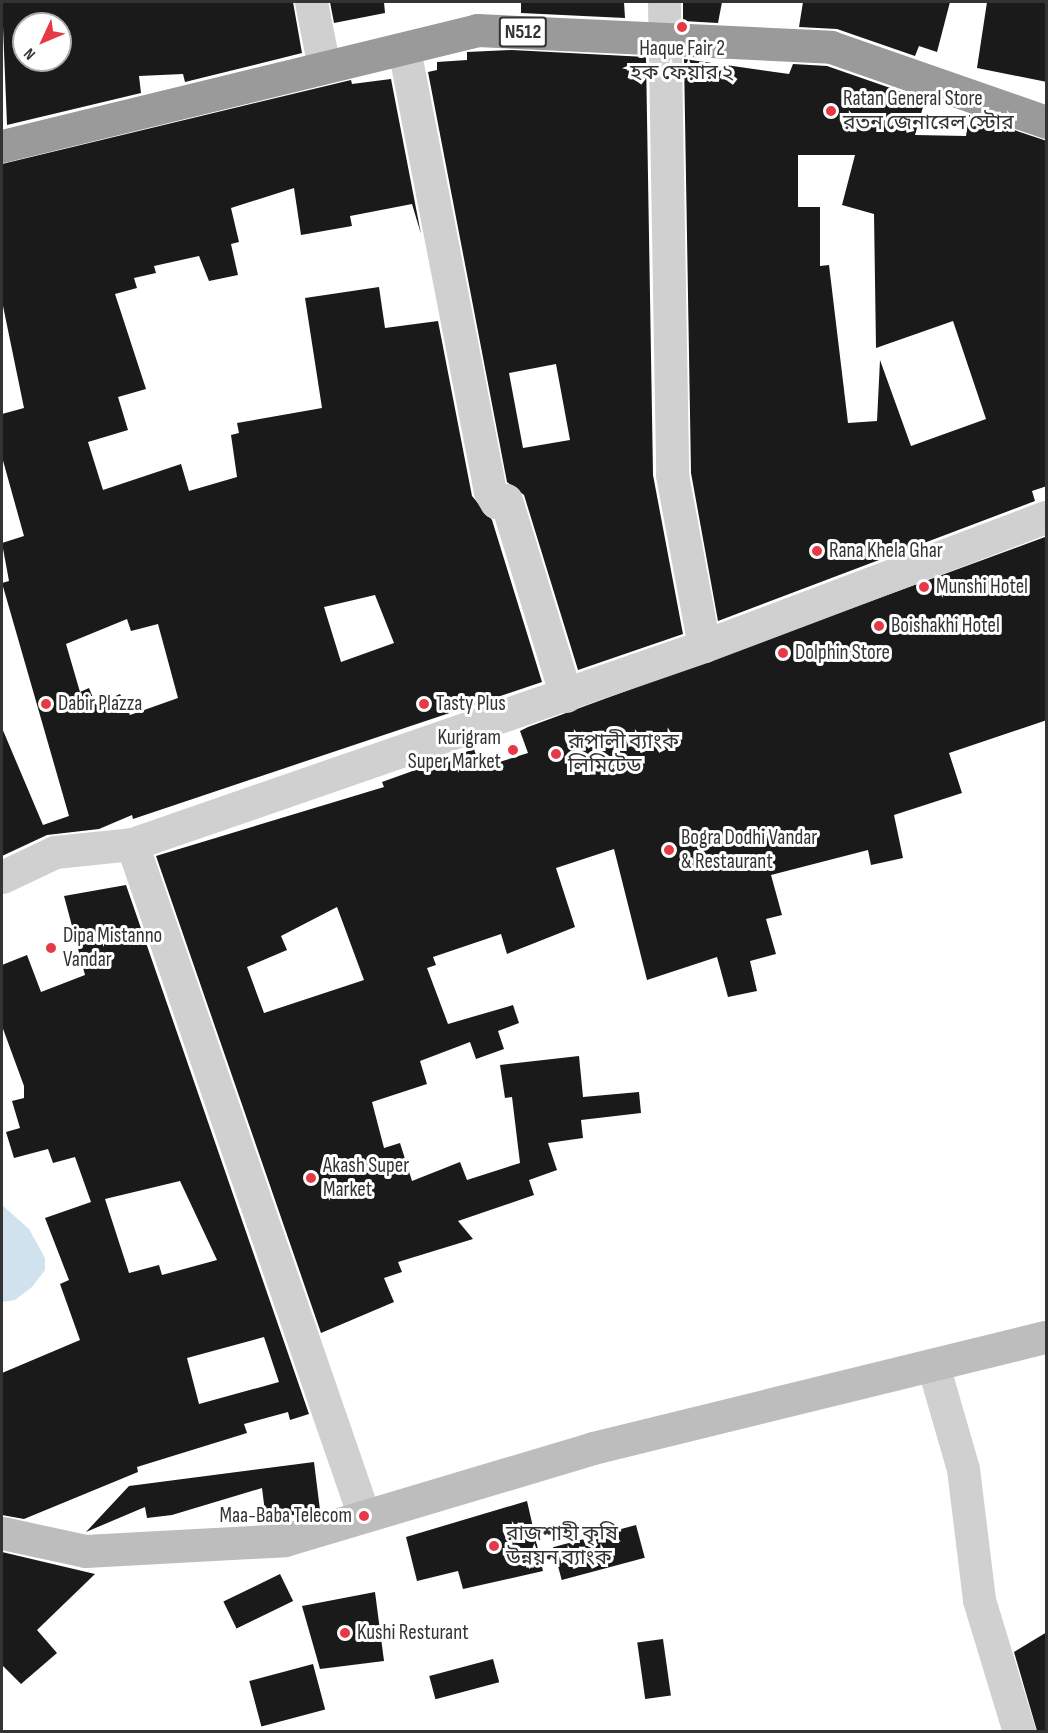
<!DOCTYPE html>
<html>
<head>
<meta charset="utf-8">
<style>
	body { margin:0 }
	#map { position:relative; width:1048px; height:1733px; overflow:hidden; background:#fff; font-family:"Sofia Sans Condensed","Noto Sans Bengali",sans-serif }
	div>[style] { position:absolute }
	.water>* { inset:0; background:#cfe2ee }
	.building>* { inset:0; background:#1a1a1a; transform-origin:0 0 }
	.street>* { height:33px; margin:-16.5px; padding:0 16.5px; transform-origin:16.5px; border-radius:16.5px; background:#d0d0d0 }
	.secondary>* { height:33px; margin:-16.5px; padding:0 16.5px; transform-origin:16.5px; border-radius:16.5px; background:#bdbdbd }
	.highway>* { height:33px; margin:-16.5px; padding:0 16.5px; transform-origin:16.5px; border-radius:16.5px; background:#9a9a9a }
	.dots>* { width:16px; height:16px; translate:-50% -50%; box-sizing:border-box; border:3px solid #fff; border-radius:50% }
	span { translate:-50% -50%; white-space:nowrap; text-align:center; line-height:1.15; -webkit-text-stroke:6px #fff; paint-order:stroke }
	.shield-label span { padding:2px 4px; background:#fff; border:2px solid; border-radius:4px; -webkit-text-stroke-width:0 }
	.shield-label { font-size:20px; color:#333; font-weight:700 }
	.poi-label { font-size:21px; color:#333 }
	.left { translate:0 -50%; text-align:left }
	.right { translate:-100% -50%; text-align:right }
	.frame { position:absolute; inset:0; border:3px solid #333; pointer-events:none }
	.north { position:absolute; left:12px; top:12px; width:60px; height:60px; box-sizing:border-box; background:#fff; border:2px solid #adadad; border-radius:50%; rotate:226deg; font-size:16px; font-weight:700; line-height:24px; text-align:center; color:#333 }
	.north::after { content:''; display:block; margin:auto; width:21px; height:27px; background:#e63946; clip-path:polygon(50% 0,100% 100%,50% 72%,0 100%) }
</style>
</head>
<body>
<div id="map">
	<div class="water">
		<div style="clip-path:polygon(2px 1205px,29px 1229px,45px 1258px,45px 1270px,32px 1287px,15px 1300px,2px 1302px)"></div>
	</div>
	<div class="building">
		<div style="clip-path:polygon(evenodd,2px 2px,293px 2px,302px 53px,185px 82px,183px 74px,139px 76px,141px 93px,7px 125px,2px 2px,24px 24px,60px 24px,60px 60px,24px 60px,24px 24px)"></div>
		<div style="clip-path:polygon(330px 2px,384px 2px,385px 13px,334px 23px)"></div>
		<div style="clip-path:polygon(521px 2px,624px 2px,625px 18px,521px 13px)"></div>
		<div style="clip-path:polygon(683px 2px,722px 2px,718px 23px,683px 21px)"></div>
		<div style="clip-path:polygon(803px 2px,950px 2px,937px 52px,919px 46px,915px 56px,837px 29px,799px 27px)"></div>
		<div style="clip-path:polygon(987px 2px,1047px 2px,1047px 82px,977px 68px)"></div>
		<div style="clip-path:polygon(evenodd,512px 50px,646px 57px,653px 475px,683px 634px,578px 670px,524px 495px,507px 482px,428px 72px,437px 70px,437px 62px,467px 60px,467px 52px,512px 50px,556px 364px,570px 440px,523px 448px,509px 373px,556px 364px)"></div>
		<div style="clip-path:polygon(evenodd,684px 59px,789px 74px,793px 64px,827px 66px,925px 100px,915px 135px,966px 136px,969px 115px,1047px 141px,1047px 486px,1032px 491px,1035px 501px,718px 621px,691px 473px,684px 59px,798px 155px,855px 155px,842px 205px,874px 214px,876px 348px,953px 321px,986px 419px,911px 446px,880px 360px,877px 421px,848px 423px,829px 265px,820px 266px,820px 207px,798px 207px,798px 155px)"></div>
		<div style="clip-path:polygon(evenodd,391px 79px,421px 234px,412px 204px,350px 216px,352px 226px,301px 235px,294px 188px,231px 208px,239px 242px,231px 244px,238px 275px,209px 281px,199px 256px,154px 266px,156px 273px,134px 278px,137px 288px,115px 294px,146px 389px,118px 397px,128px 430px,88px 442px,103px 490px,181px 464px,189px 491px,237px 477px,231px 435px,239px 433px,237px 423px,322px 408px,305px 298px,379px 287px,385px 328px,438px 321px,472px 496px,492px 520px,542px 682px,133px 819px,132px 815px,99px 829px,47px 835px,2px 856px,2px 728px,43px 825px,69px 816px,2px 583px,9px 581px,2px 543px,24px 536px,2px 457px,2px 414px,24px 408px,2px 301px,2px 164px,351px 80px,352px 84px,391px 79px,375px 595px,394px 643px,341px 662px,324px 607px,375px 595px,391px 79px,127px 619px,131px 631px,158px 624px,178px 698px,130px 715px,120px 694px,96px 705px,89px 688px,80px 692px,66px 644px,127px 619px)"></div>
		<div style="clip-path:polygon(evenodd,1045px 537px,1047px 720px,949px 753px,962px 793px,894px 815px,903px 858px,871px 865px,868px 850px,771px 875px,782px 915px,766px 919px,776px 954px,750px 961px,757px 991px,728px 997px,717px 957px,647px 980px,614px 849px,556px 868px,575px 927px,507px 954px,501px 934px,433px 957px,436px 965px,427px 968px,448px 1024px,513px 1005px,519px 1023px,498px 1031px,504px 1049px,476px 1059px,470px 1042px,420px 1061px,427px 1084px,372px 1102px,384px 1148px,400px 1143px,412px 1181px,460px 1162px,467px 1180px,520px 1163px,512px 1097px,505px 1098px,500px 1065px,579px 1056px,583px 1097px,639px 1092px,641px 1113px,581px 1120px,583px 1138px,548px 1143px,557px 1170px,529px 1180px,534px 1195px,458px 1221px,473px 1239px,398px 1262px,402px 1272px,384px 1278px,394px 1302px,321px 1333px,156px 856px,384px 787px,382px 782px,474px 749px,480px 768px,528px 753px,520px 731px,528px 727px,1045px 537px,337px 907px,364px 980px,264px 1013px,247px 967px,287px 950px,281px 936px,337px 907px)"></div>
		<div style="clip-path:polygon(evenodd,126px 885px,309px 1414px,290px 1420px,288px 1412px,244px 1424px,247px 1433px,137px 1467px,138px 1472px,24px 1519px,2px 1515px,2px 1373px,80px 1340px,60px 1284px,69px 1280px,45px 1218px,91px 1202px,75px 1157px,53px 1163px,48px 1149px,14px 1158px,6px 1132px,20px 1128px,12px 1101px,24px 1098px,24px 1086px,2px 1026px,2px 965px,27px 955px,41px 992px,85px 975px,64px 896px,126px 885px,180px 1181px,217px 1260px,162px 1275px,159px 1265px,129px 1273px,105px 1199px,180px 1181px,126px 885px,264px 1337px,279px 1382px,199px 1404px,187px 1358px,264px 1337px)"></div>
		<div style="clip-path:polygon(314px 1462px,320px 1510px,266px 1520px,262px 1488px,172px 1515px,147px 1518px,145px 1507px,86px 1532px,129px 1486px)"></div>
		<div style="clip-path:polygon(527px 1501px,543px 1571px,463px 1589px,458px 1571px,417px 1581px,406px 1537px)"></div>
		<div style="left:636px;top:1525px;width:34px;height:86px;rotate:75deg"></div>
		<div style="clip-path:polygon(2px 1552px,95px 1574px,37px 1630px,57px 1653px,21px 1684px,2px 1665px)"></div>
		<div style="left:280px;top:1574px;width:30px;height:63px;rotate:64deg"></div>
		<div style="clip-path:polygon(375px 1592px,384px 1661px,320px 1669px,302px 1606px)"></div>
		<div style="clip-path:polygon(1047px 1632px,1047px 1731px,1037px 1731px,1014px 1652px)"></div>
		<div style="left:663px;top:1639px;width:57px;height:26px;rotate:82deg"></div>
		<div style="left:493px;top:1659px;width:24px;height:66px;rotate:75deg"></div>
		<div style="left:313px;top:1664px;width:47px;height:66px;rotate:75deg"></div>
	</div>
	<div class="street">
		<div style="left:311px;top:2px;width:66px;rotate:78.7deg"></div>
		<div style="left:664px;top:2px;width:473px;rotate:89deg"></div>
		<div style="left:672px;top:475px;width:174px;rotate:79.4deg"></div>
		<div style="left:404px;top:49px;width:451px;rotate:79deg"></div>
		<div style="left:490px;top:492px;width:12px;rotate:59deg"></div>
		<div style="left:496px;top:502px;width:10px;rotate:-11deg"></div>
		<div style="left:506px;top:500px;width:205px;rotate:73deg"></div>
		<div style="left:2px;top:877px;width:59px;rotate:-25.3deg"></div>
		<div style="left:55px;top:852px;width:77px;rotate:-5.9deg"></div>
		<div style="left:933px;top:1365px;width:108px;rotate:73.9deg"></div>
		<div style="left:963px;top:1469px;width:132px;rotate:83deg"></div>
		<div style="left:979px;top:1600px;width:138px;rotate:73.1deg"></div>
		<div style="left:364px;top:1516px;width:711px;rotate:-109.05deg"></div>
		<div style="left:132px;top:844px;width:605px;rotate:-19.09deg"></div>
		<div style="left:704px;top:646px;width:366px;rotate:-20.7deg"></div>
	</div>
	<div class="secondary">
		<div style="left:2px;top:1533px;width:85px;rotate:12.2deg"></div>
		<div style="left:85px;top:1551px;width:200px;rotate:-3.1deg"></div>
		<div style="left:285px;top:1540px;width:321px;rotate:-16.6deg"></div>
		<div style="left:593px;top:1448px;width:466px;rotate:-13.8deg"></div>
	</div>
	<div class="highway">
		<div style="left:2px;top:146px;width:489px;rotate:-13.7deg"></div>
		<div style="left:477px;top:30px;width:354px;rotate:2.7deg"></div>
		<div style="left:831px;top:47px;width:228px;rotate:19.2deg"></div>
	</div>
	<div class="dots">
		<div style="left:682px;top:27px;background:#e63946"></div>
		<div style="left:831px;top:111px;background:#e63946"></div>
		<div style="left:817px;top:551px;background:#e63946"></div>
		<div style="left:924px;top:587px;background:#e63946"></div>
		<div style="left:879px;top:626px;background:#e63946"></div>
		<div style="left:783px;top:653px;background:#e63946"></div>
		<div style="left:46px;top:704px;background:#e63946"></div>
		<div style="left:424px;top:704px;background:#e63946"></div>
		<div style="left:513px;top:750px;background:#e63946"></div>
		<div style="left:556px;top:754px;background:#e63946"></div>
		<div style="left:669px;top:850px;background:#e63946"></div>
		<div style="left:51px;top:948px;background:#e63946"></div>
		<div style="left:311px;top:1178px;background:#e63946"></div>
		<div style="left:364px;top:1516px;background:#e63946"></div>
		<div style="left:494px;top:1546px;background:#e63946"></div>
		<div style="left:345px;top:1633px;background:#e63946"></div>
	</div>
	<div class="shield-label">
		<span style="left:523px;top:32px">N512</span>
	</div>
	<div class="poi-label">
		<span style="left:682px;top:61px">Haque Fair 2<br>হক ফেয়ার ২</span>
		<span class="left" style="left:843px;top:111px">Ratan General Store<br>রতন জেনারেল স্টোর</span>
		<span class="left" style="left:829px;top:551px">Rana Khela Ghar</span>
		<span class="left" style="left:936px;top:587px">Munshi Hotel</span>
		<span class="left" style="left:891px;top:626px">Boishakhi Hotel</span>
		<span class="left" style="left:795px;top:653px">Dolphin Store</span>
		<span class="left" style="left:58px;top:704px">Dabir Plazza</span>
		<span class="left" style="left:436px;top:704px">Tasty Plus</span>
		<span class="right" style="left:501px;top:750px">Kurigram<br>Super Market</span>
		<span class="left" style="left:568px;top:754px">রূপালী ব্যাংক<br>লিমিটেড</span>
		<span class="left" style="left:681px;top:850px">Bogra Dodhi Vandar<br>&amp; Restaurant</span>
		<span class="left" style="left:63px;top:948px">Dipa Mistanno<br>Vandar</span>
		<span class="left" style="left:323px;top:1178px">Akash Super<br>Market</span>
		<span class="right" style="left:352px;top:1516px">Maa-Baba Telecom</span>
		<span class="left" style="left:506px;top:1546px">রাজশাহী কৃষি<br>উন্নয়ন ব্যাংক</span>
		<span class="left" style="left:357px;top:1633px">Kushi Resturant</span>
	</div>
	<div class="frame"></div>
	<div class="north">N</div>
</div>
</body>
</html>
